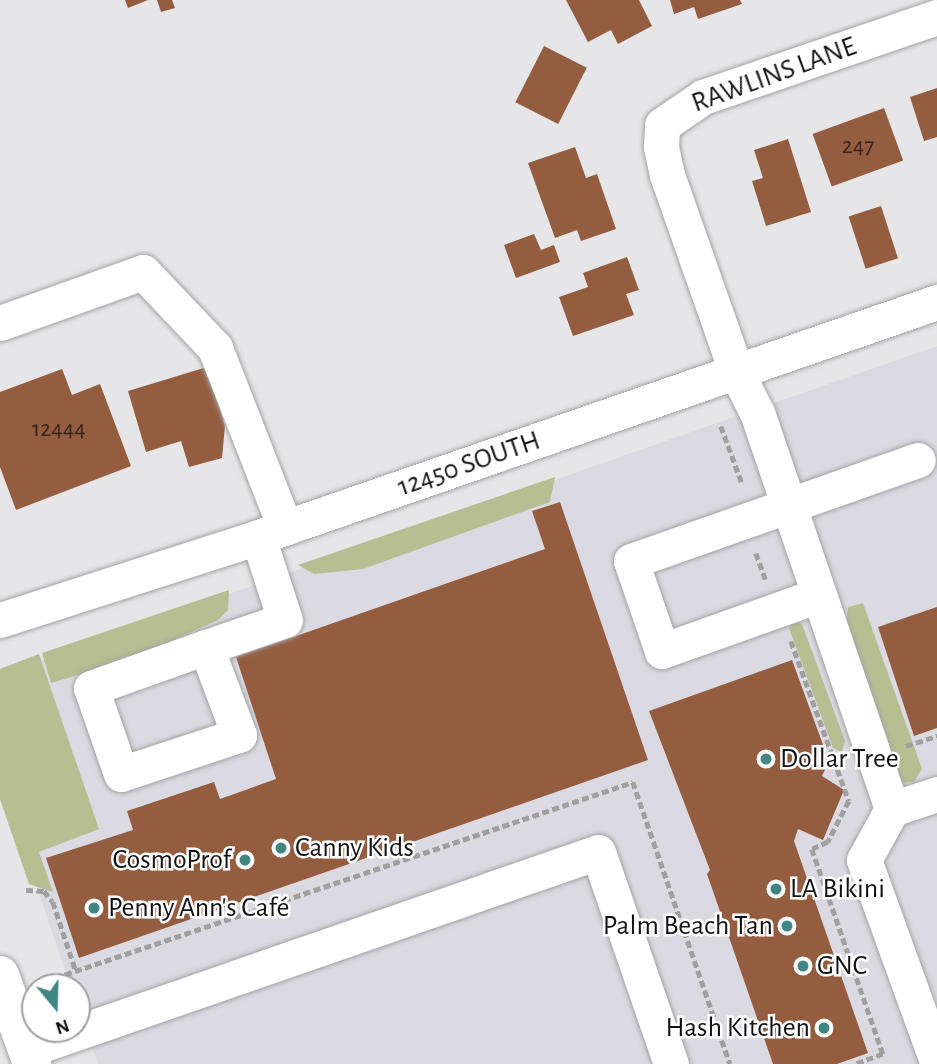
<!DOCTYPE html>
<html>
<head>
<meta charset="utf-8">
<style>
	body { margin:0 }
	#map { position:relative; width:937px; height:1064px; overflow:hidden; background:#e6e5e7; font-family:"Alegreya Sans",sans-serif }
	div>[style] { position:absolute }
	.built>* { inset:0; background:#dbdae3 }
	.green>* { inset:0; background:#b7be91 }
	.building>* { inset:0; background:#955d3f; transform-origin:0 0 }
	.path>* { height:4.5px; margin-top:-2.25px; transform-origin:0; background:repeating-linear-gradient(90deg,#a0a0a1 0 7px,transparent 0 10.5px) }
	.roads { filter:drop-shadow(0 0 2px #a3a3a4) drop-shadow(0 0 2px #a3a3a4) }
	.minor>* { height:35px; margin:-17.5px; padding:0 17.5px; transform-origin:17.5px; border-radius:17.5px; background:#fff }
	.major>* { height:38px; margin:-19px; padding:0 19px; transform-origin:19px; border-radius:19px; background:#fff }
	.dots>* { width:19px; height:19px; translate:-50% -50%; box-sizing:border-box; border:4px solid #fff; border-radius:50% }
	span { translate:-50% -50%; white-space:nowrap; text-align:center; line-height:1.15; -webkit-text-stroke:5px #fff; paint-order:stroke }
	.number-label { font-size:24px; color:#33251e }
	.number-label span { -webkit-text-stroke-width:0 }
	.street-label { font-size:28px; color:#121213 }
	.poi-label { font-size:28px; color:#121213 }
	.left { translate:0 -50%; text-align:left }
	.right { translate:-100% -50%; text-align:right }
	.north { position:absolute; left:21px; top:973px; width:70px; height:70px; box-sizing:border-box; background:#fff; border:2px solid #a0a0a1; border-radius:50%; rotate:161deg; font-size:19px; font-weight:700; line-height:28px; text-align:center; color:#121213 }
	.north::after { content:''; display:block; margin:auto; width:24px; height:32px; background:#408783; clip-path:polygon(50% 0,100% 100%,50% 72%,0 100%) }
</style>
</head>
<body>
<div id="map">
	<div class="built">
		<div style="clip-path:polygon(937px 346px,937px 1064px,98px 1064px,77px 1004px,77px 987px,71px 987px,0 780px,0 674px)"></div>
	</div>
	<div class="green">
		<div style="clip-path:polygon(555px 477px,550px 502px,363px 569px,314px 574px,298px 565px)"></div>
		<div style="clip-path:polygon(229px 590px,228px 610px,218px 620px,131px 659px,51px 683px,42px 653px)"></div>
		<div style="clip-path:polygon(863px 603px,922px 769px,914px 782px,900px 783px,846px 625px,848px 607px)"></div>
		<div style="clip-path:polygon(794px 620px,802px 624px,845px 741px,842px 752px,833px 748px,789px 628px)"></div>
		<div style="clip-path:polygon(39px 654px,99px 829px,39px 852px,53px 892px,29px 884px,0 799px,0 669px)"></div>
	</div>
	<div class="building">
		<div style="clip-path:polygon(125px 0,148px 0,128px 8px)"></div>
		<div style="clip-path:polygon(157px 0,172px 0,175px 8px,161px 12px)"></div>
		<div style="clip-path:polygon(566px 0,639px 0,652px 26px,618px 44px,611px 30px,588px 42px)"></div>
		<div style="clip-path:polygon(670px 0,740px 0,742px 4px,698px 19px,694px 7px,674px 14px)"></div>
		<div style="left:544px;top:46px;width:48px;height:63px;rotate:27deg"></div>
		<div style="clip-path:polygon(937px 88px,937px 137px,924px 141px,910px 97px)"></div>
		<div style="left:884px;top:108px;width:56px;height:76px;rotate:70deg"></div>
		<div style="clip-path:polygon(788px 139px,811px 212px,766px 226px,752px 181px,763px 178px,754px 150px)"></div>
		<div style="clip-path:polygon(575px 147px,586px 178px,597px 174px,616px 229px,581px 241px,577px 230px,555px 238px,528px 163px)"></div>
		<div style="left:881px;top:206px;width:55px;height:34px;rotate:72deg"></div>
		<div style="clip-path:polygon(534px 234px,541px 250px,554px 245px,560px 262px,516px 278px,504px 245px)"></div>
		<div style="clip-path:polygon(627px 257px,639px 290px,626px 294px,634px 315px,573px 336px,559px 297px,588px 287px,583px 273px)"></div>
		<div style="clip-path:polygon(207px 367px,225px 426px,222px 458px,189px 467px,181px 441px,146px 452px,128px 391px)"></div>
		<div style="clip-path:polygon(62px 369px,72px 395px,100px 384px,131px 466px,16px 510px,0 467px,0 392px)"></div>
		<div style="clip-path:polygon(560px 502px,648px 760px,79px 958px,46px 858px,133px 830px,127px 811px,214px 782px,220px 799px,276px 779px,236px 657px,545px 549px,532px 511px)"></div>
		<div style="clip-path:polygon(937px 607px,937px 728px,914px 736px,878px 627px)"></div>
		<div style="clip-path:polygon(792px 660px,829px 761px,822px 776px,844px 790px,823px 840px,798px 829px,794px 841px,868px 1053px,837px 1064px,773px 1064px,707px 874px,710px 870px,649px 711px)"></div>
	</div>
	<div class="path">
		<div style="left:721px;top:426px;width:61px;rotate:69.8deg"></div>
		<div style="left:756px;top:553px;width:30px;rotate:70deg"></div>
		<div style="left:791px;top:641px;width:170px;rotate:70.1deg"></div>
		<div style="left:849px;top:801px;width:46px;rotate:117.1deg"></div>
		<div style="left:828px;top:842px;width:17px;rotate:156deg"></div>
		<div style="left:812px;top:849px;width:217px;rotate:70.9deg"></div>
		<div style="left:883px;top:1054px;width:30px;rotate:160deg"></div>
		<div style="left:906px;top:746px;width:33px;rotate:-18deg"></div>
		<div style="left:26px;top:890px;width:18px;rotate:3deg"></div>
		<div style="left:44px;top:891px;width:14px;rotate:51deg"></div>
		<div style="left:53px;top:902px;width:73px;rotate:71.6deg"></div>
		<div style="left:55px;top:978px;width:610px;rotate:-18.73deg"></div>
		<div style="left:633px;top:782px;width:298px;rotate:71deg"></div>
	</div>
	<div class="roads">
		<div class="minor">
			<div style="left:0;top:323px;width:152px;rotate:-19.6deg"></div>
			<div style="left:143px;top:272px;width:105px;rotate:46.5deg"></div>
			<div style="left:215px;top:348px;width:193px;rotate:68.7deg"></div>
			<div style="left:819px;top:595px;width:167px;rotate:160.4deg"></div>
			<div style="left:662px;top:651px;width:95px;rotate:-109deg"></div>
			<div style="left:631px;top:561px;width:304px;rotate:-19.4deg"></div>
			<div style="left:0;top:620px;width:271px;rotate:-17.8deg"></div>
			<div style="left:258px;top:537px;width:719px;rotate:-19.09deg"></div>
			<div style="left:206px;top:647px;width:94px;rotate:69.4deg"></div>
			<div style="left:239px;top:735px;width:124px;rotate:161.7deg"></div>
			<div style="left:121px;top:774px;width:91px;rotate:-109.2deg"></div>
			<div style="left:91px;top:688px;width:122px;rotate:-19.6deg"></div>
			<div style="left:206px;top:647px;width:83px;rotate:-18.9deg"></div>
			<div style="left:285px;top:620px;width:87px;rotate:-108deg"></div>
			<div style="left:937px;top:794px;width:47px;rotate:161.6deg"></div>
			<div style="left:892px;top:809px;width:58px;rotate:118.8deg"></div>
			<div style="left:864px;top:860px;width:215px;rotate:70.1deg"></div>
			<div style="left:892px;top:809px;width:418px;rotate:-108.8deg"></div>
			<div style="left:757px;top:413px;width:47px;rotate:-116.6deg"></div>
			<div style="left:736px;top:371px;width:208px;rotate:-109.4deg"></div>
			<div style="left:667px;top:175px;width:29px;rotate:-102deg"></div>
			<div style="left:661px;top:147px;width:22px;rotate:-87deg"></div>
			<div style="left:662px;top:125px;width:50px;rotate:-34.3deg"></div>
			<div style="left:703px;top:97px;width:247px;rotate:-18.9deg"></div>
			<div style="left:27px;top:1050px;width:604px;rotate:-19.12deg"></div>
			<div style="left:598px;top:852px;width:224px;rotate:71deg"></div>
		</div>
		<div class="major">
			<div style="left:0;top:975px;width:95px;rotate:70.2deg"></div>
		</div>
	</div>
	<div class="dots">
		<div style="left:766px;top:759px;background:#408783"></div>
		<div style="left:281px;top:848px;background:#408783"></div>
		<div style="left:245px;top:860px;background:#408783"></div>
		<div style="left:776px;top:889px;background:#408783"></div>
		<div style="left:94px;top:908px;background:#408783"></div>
		<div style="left:787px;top:926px;background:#408783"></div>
		<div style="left:803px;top:966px;background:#408783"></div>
		<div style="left:824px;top:1028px;background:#408783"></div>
	</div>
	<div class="number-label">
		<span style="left:858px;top:147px">247</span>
		<span style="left:59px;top:430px">12444</span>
	</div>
	<div class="street-label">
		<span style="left:774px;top:75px;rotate:-20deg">RAWLINS LANE</span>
		<span style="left:469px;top:464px;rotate:-19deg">12450 SOUTH</span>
	</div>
	<div class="poi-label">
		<span class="left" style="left:780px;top:759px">Dollar Tree</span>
		<span class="left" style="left:295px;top:848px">Canny Kids</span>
		<span class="right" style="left:231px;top:860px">CosmoProf</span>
		<span class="left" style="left:790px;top:889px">LA Bikini</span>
		<span class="left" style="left:108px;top:908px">Penny Ann's Café</span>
		<span class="right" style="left:773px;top:926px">Palm Beach Tan</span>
		<span class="left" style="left:817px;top:966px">GNC</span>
		<span class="right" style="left:810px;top:1028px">Hash Kitchen</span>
	</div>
	<div class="north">N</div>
</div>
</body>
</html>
